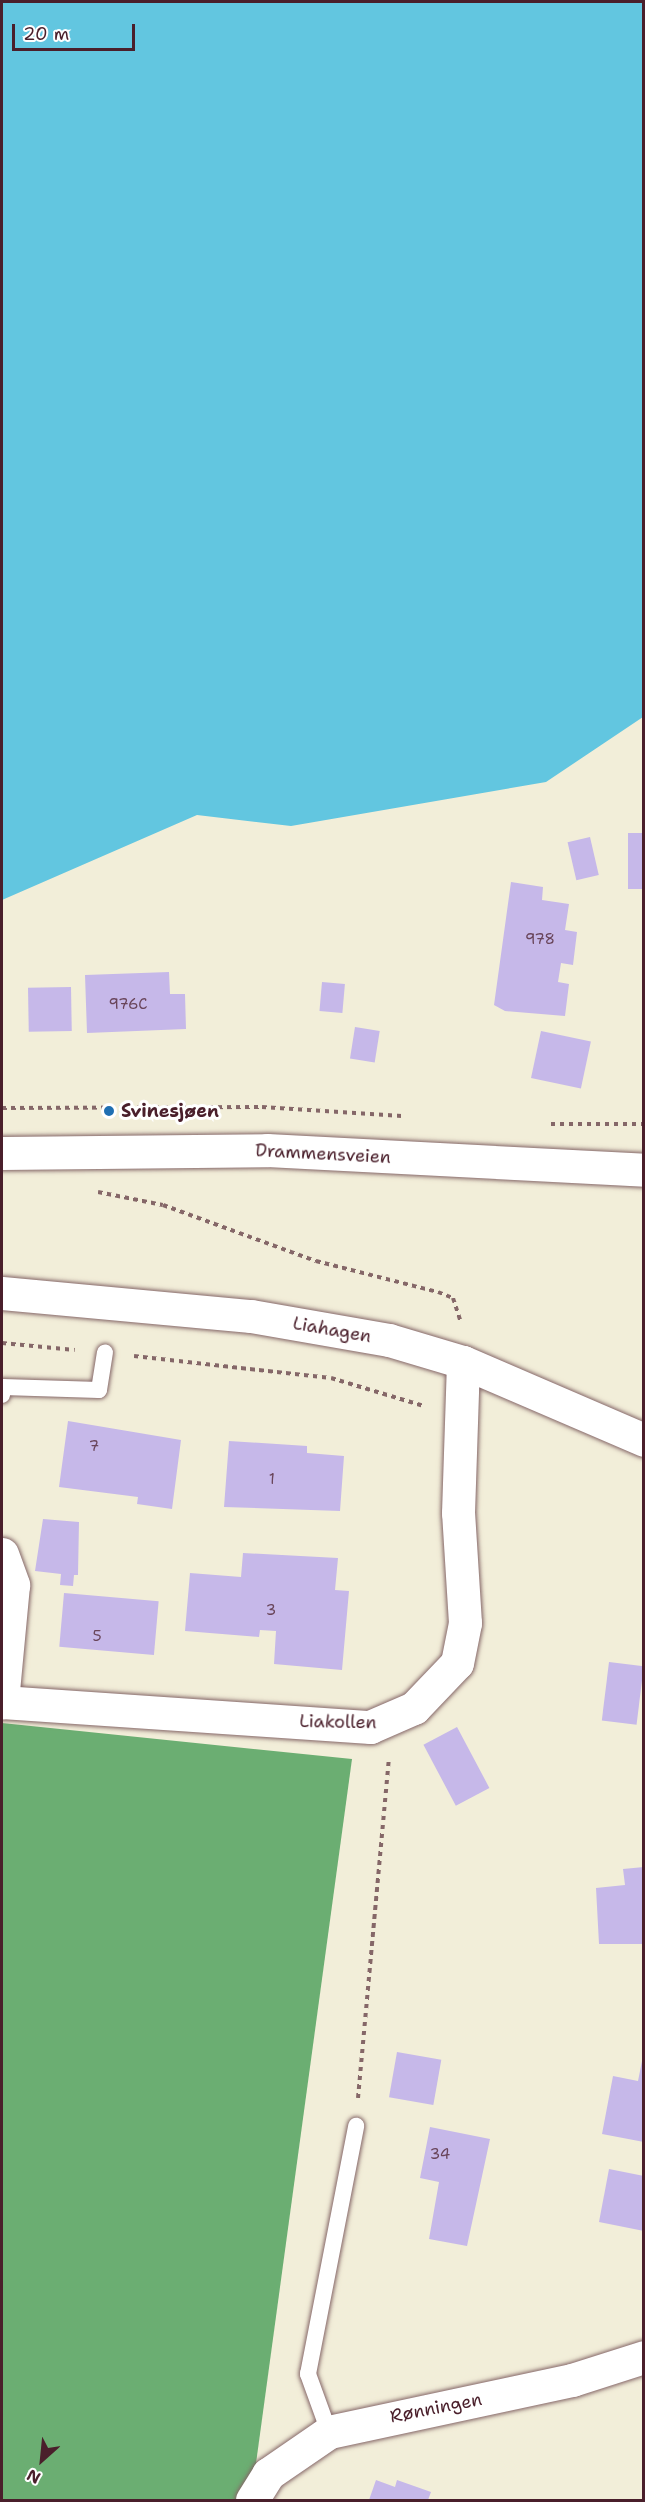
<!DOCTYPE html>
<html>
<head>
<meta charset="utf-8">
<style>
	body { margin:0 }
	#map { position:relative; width:645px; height:2502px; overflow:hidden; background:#f2eed9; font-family:"Shantell Sans",sans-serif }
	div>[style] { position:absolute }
	.forest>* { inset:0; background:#6bae72 }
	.water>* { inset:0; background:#62c6e0 }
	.building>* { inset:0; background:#c6b8e9; transform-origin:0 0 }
	.path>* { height:4px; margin-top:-2px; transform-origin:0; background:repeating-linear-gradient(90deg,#856768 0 4.5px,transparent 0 9px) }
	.roads { filter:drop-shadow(0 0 2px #856768) drop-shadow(0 0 2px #856768) }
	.service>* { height:16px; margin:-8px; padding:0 8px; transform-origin:8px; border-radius:8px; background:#fff }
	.minor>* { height:33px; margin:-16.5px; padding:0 16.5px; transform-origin:16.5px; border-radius:16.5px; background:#fff }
	.secondary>* { height:33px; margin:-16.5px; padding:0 16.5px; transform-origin:16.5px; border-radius:16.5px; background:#fff }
	.dots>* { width:16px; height:16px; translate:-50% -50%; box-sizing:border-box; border:3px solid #fff; border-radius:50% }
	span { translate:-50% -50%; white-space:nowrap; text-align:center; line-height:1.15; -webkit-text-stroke:6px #fff; paint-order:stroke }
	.number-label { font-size:15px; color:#69455a }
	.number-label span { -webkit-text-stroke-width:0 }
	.poi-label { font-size:18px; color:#4a1f2b; font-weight:700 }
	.left { translate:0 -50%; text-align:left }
	.street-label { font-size:18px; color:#4a1f2b }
	.frame { position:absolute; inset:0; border:3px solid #4a1f2b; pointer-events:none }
	.north { position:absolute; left:12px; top:2430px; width:60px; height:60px; -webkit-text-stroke:4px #fff; paint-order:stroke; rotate:207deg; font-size:16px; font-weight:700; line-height:24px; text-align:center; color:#4a1f2b }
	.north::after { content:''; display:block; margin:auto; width:21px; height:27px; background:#4a1f2b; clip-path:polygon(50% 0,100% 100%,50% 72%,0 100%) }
	.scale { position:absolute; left:12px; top:24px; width:123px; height:27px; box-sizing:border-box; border:3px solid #4a1f2b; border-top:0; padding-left:8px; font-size:18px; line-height:21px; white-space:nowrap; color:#4a1f2b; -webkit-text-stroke:4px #fff; paint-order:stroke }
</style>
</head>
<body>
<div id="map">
	<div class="forest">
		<div style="clip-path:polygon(2px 1723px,352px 1759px,251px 2500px,2px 2500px)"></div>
	</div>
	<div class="water">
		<div style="clip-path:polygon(2px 2px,643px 2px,643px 717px,546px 782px,291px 826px,197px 815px,2px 900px)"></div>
	</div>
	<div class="building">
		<div style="left:628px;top:833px;width:16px;height:56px"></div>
		<div style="left:590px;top:837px;width:39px;height:23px;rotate:77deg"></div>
		<div style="clip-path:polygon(511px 882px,543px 887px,542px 900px,569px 904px,565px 930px,577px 932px,573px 965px,561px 963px,558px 982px,569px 984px,565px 1016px,505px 1011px,494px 1005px)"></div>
		<div style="clip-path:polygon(169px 972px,170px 994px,185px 994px,186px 1029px,87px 1033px,85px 975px)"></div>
		<div style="left:322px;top:982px;width:23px;height:29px;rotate:5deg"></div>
		<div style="left:71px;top:987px;width:44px;height:43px;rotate:89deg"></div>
		<div style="left:355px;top:1027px;width:25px;height:32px;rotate:9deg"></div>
		<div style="left:541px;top:1031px;width:51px;height:48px;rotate:12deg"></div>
		<div style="clip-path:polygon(68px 1421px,181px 1440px,172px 1509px,137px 1504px,138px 1497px,59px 1487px)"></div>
		<div style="clip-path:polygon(229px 1441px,307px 1446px,307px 1453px,344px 1456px,340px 1511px,224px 1507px)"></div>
		<div style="clip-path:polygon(43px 1519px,79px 1522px,78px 1575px,74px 1575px,73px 1586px,60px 1585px,61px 1574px,35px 1571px)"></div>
		<div style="clip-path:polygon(243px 1553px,338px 1558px,335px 1590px,349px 1591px,342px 1670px,274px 1664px,276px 1631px,260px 1630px,259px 1637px,185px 1631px,190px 1573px,241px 1577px)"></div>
		<div style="left:64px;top:1593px;width:95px;height:54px;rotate:5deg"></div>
		<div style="left:609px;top:1662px;width:35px;height:59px;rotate:7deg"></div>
		<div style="left:457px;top:1727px;width:69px;height:38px;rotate:62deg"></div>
		<div style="clip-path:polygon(644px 1867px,642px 1944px,599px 1944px,596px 1888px,625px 1885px,623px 1869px)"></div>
		<div style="left:397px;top:2052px;width:45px;height:46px;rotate:10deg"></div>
		<div style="clip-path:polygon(642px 2061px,644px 2142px,602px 2134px,613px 2076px,638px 2081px)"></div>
		<div style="clip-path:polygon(430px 2127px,490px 2139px,467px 2246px,429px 2239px,439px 2182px,420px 2178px)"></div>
		<div style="clip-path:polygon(609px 2169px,644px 2176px,644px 2231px,599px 2222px)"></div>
		<div style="clip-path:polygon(376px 2480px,395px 2487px,397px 2480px,431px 2492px,428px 2500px,369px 2500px)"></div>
	</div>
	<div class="path">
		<div style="left:2px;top:1108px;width:260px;rotate:-0.2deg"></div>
		<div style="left:262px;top:1107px;width:140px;rotate:3.7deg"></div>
		<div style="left:551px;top:1124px;width:93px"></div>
		<div style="left:98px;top:1192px;width:66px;rotate:11.3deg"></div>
		<div style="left:163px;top:1205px;width:163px;rotate:20.1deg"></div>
		<div style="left:316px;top:1261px;width:126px;rotate:14.3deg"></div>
		<div style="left:438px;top:1292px;width:16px;rotate:22deg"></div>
		<div style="left:453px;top:1298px;width:25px;rotate:72deg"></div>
		<div style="left:2px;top:1343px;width:73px;rotate:5.5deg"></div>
		<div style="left:134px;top:1356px;width:198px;rotate:6.4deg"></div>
		<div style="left:331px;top:1378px;width:97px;rotate:16.8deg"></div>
		<div style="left:358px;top:2098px;width:340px;rotate:-84.8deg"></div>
	</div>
	<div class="roads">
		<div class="service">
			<div style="left:2px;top:1395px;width:8px;rotate:-83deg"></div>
			<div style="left:3px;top:1387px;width:96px;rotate:1.8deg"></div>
			<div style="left:99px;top:1390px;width:38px;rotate:-81deg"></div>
			<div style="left:329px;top:2432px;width:62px;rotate:-109.9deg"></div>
			<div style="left:308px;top:2374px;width:253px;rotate:-79deg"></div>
		</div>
		<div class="minor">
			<div style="left:2px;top:1554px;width:33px;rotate:70deg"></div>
			<div style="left:13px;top:1585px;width:118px;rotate:95.4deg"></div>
			<div style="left:2px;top:1702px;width:369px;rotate:3.9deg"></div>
			<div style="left:370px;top:1727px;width:48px;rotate:-23.4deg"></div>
			<div style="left:414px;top:1708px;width:62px;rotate:-46.3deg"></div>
			<div style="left:457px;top:1663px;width:41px;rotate:-78.7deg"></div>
			<div style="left:465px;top:1623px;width:110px;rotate:-93.6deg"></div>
			<div style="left:458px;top:1513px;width:151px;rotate:-88.1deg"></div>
			<div style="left:252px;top:2500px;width:31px;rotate:-58deg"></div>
			<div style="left:268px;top:2474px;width:74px;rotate:-34.5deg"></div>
			<div style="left:329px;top:2432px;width:249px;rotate:-12.1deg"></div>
			<div style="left:572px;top:2380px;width:76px;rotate:-17.7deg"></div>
		</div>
		<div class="secondary">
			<div style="left:2px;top:1153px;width:265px;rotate:-0.6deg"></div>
			<div style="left:267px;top:1150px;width:378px;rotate:3deg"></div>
			<div style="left:2px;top:1293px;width:250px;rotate:5.3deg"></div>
			<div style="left:251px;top:1316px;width:140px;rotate:9.9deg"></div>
			<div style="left:389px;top:1340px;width:77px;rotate:16.6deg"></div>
			<div style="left:463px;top:1362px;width:197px;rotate:23.3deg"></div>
		</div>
	</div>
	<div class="dots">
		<div style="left:109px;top:1111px;background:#1f6fb2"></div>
	</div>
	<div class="number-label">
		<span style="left:540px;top:940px">978</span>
		<span style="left:128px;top:1005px">976C</span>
		<span style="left:94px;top:1447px">7</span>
		<span style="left:272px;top:1480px">1</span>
		<span style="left:271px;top:1611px">3</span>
		<span style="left:97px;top:1637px">5</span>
		<span style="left:440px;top:2155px">34</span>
	</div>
	<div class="poi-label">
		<span class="left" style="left:121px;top:1111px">Svinesjøen</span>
	</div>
	<div class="street-label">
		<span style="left:323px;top:1154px;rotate:3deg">Drammensveien</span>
		<span style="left:332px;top:1330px;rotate:10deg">Liahagen</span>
		<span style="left:338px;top:1722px;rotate:1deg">Liakollen</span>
		<span style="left:436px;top:2408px;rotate:-11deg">Rønningen</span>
	</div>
	<div class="frame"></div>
	<div class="north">N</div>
	<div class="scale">20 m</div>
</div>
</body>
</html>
